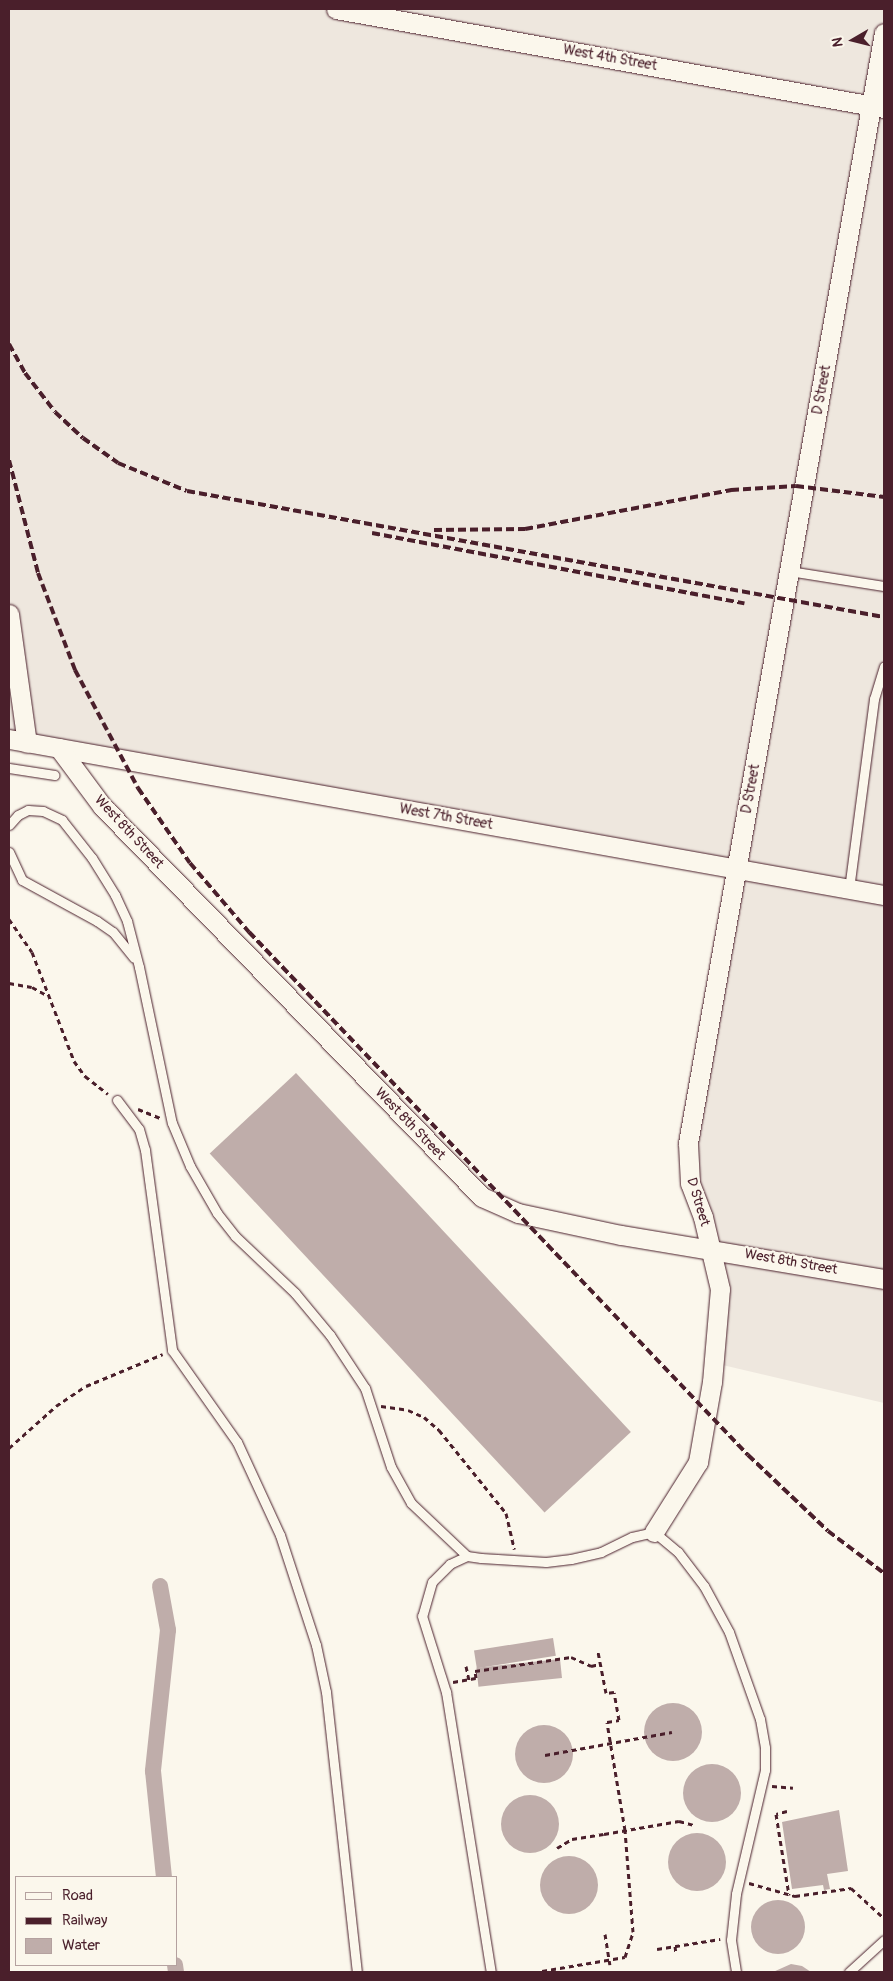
<!DOCTYPE html>
<html>
<head>
<meta charset="utf-8">
<style>
	body { margin:0 }
	#map { position:relative; width:893px; height:1981px; overflow:hidden; background:#fbf7ec; font-family:Pangolin,sans-serif }
	div>[style] { position:absolute }
	.built>* { inset:0; background:#eee7de }
	.water>* { inset:0; background:#bfadaa; transform-origin:0 0 }
	.round { border-radius:50% }
	.canal>* { height:16px; margin:-8px; padding:0 8px; transform-origin:8px; border-radius:8px; background:#bfadaa }
	.path>* { height:3px; margin-top:-1.5px; transform-origin:0; background:repeating-linear-gradient(90deg,#4a1f2b 0 5px,transparent 0 9px) }
	.roads { filter:drop-shadow(0 0 1px #4a1f2b) drop-shadow(0 0 1px #4a1f2b) }
	.lane>* { height:9px; margin:-4.5px; padding:0 4.5px; transform-origin:4.5px; border-radius:4.5px; background:#fbf7ec }
	.street>* { height:19px; margin:-9.5px; padding:0 9.5px; transform-origin:9.5px; border-radius:9.5px; background:#fbf7ec }
	.rail>* { height:4px; margin-top:-2px; transform-origin:0; background:repeating-linear-gradient(90deg,#4a1f2b 0 8px,transparent 0 12px) }
	span { translate:-50% -50%; white-space:nowrap; text-align:center; line-height:1.15; -webkit-text-stroke:4.5px #fbf7ec; paint-order:stroke }
	.street-label { font-size:14px; color:#4a1f2b }
	.frame { position:absolute; inset:0; border:10px solid #4a1f2b; pointer-events:none }
	.legend { position:absolute; left:15px; top:1876px; width:162px; height:90px; box-sizing:border-box; background:#fbf7ec; border:1px solid #b4a19f; margin:0; padding:6px 9px; list-style:none; font-size:15px; color:#4a1f2b }
	.legend li { display:flex; align-items:center; gap:10px; height:25px }
	.legend b { width:25px; border:1px solid #b4a19f }
	.north { position:absolute; left:828px; top:15px; width:50px; height:50px; -webkit-text-stroke:4px #fbf7ec; paint-order:stroke; rotate:262deg; font-size:14px; font-weight:700; line-height:20px; text-align:center; color:#4a1f2b }
	.north::after { content:''; display:block; margin:auto; width:18px; height:22px; background:#4a1f2b; clip-path:polygon(50% 0,100% 100%,50% 72%,0 100%) }
</style>
</head>
<body>
<div id="map">
	<div class="built">
		<div style="clip-path:polygon(9px 9px,884px 9px,884px 1403px,714px 1363px,712px 1247px,687px 1161px,737px 869px,9px 738px)"></div>
	</div>
	<div class="water">
		<div style="left:296px;top:1073px;width:491px;height:118px;rotate:47deg"></div>
		<div style="left:553px;top:1638px;width:18px;height:80px;rotate:81deg"></div>
		<div style="left:560px;top:1659px;width:19px;height:84px;rotate:84deg"></div>
		<div class="round" style="left:644px;top:1703px;width:58px;height:58px"></div>
		<div class="round" style="left:515px;top:1725px;width:58px;height:58px"></div>
		<div class="round" style="left:683px;top:1764px;width:58px;height:58px"></div>
		<div class="round" style="left:501px;top:1795px;width:58px;height:58px"></div>
		<div style="clip-path:polygon(839px 1810px,848px 1871px,827px 1874px,830px 1889px,824px 1890px,823px 1885px,792px 1889px,782px 1822px)"></div>
		<div class="round" style="left:668px;top:1833px;width:58px;height:58px"></div>
		<div class="round" style="left:540px;top:1856px;width:58px;height:58px"></div>
		<div class="round" style="left:751px;top:1900px;width:54px;height:54px"></div>
		<div style="clip-path:polygon(791px 1964px,802px 1966px,811px 1972px,773px 1972px)"></div>
	</div>
	<div class="canal">
		<div style="left:160px;top:1586px;width:45px;rotate:79.7deg"></div>
		<div style="left:168px;top:1630px;width:142px;rotate:96.1deg"></div>
		<div style="left:153px;top:1771px;width:107px;rotate:84.1deg"></div>
		<div style="left:175px;top:1965px;width:7px;rotate:82deg"></div>
	</div>
	<div class="path">
		<div style="left:9px;top:919px;width:40px;rotate:55.1deg"></div>
		<div style="left:32px;top:952px;width:117px;rotate:68.9deg"></div>
		<div style="left:74px;top:1061px;width:19px;rotate:54deg"></div>
		<div style="left:85px;top:1076px;width:29px;rotate:38deg"></div>
		<div style="left:9px;top:983px;width:23px;rotate:10deg"></div>
		<div style="left:32px;top:987px;width:18px;rotate:29deg"></div>
		<div style="left:138px;top:1109px;width:24px;rotate:22deg"></div>
		<div style="left:381px;top:1406px;width:27px;rotate:8deg"></div>
		<div style="left:408px;top:1410px;width:17px;rotate:24deg"></div>
		<div style="left:424px;top:1417px;width:20px;rotate:41deg"></div>
		<div style="left:439px;top:1430px;width:107px;rotate:51.1deg"></div>
		<div style="left:506px;top:1513px;width:37px;rotate:77deg"></div>
		<div style="left:9px;top:1448px;width:63px;rotate:-41.8deg"></div>
		<div style="left:56px;top:1406px;width:36px;rotate:-34deg"></div>
		<div style="left:86px;top:1386px;width:83px;rotate:-22.6deg"></div>
		<div style="left:466px;top:1666px;width:14px;rotate:78deg"></div>
		<div style="left:453px;top:1682px;width:23px;rotate:-10deg"></div>
		<div style="left:476px;top:1678px;width:7px;rotate:-98deg"></div>
		<div style="left:475px;top:1671px;width:97px;rotate:-8.3deg"></div>
		<div style="left:571px;top:1657px;width:22px;rotate:24deg"></div>
		<div style="left:591px;top:1666px;width:9px;rotate:-13deg"></div>
		<div style="left:545px;top:1755px;width:129px;rotate:-10.3deg"></div>
		<div style="left:772px;top:1786px;width:21px;rotate:5deg"></div>
		<div style="left:787px;top:1811px;width:11px;rotate:165deg"></div>
		<div style="left:776px;top:1814px;width:82px;rotate:80.9deg"></div>
		<div style="left:557px;top:1848px;width:17px;rotate:-31deg"></div>
		<div style="left:572px;top:1839px;width:32px;rotate:-9deg"></div>
		<div style="left:604px;top:1834px;width:76px;rotate:-9.8deg"></div>
		<div style="left:679px;top:1821px;width:16px;rotate:15deg"></div>
		<div style="left:749px;top:1883px;width:48px;rotate:15.8deg"></div>
		<div style="left:795px;top:1896px;width:57px;rotate:-8.1deg"></div>
		<div style="left:851px;top:1888px;width:45px;rotate:42.3deg"></div>
		<div style="left:605px;top:1934px;width:31px;rotate:81deg"></div>
		<div style="left:675px;top:1946px;width:8px;rotate:83deg"></div>
		<div style="left:657px;top:1949px;width:64px;rotate:-9deg"></div>
		<div style="left:542px;top:1971px;width:84px;rotate:-9.6deg"></div>
		<div style="left:625px;top:1957px;width:26px;rotate:-72deg"></div>
		<div style="left:633px;top:1932px;width:102px;rotate:-94.5deg"></div>
		<div style="left:625px;top:1830px;width:109px;rotate:-99.5deg"></div>
		<div style="left:607px;top:1722px;width:12px;rotate:-9deg"></div>
		<div style="left:619px;top:1720px;width:28px;rotate:-100deg"></div>
		<div style="left:614px;top:1692px;width:8px;rotate:173deg"></div>
		<div style="left:606px;top:1693px;width:42px;rotate:-101deg"></div>
	</div>
	<div class="roads">
		<div class="lane">
			<div style="left:789px;top:571px;width:96px;rotate:9deg"></div>
			<div style="left:9px;top:768px;width:46px;rotate:8.8deg"></div>
			<div style="left:9px;top:825px;width:13px;rotate:-48deg"></div>
			<div style="left:18px;top:815px;width:11px;rotate:-27deg"></div>
			<div style="left:28px;top:810px;width:15px;rotate:4deg"></div>
			<div style="left:43px;top:811px;width:21px;rotate:25deg"></div>
			<div style="left:62px;top:820px;width:48px;rotate:51.7deg"></div>
			<div style="left:92px;top:858px;width:44px;rotate:58.1deg"></div>
			<div style="left:115px;top:895px;width:29px;rotate:65deg"></div>
			<div style="left:127px;top:921px;width:48px;rotate:75.4deg"></div>
			<div style="left:139px;top:967px;width:159px;rotate:78.1deg"></div>
			<div style="left:172px;top:1123px;width:47px;rotate:67.3deg"></div>
			<div style="left:190px;top:1166px;width:54px;rotate:60.1deg"></div>
			<div style="left:217px;top:1213px;width:29px;rotate:52deg"></div>
			<div style="left:235px;top:1236px;width:83px;rotate:43.5deg"></div>
			<div style="left:295px;top:1293px;width:55px;rotate:50.2deg"></div>
			<div style="left:330px;top:1335px;width:64px;rotate:56.6deg"></div>
			<div style="left:365px;top:1388px;width:83px;rotate:71.8deg"></div>
			<div style="left:391px;top:1467px;width:41px;rotate:60.9deg"></div>
			<div style="left:411px;top:1503px;width:77px;rotate:43.4deg"></div>
			<div style="left:467px;top:1556px;width:14px;rotate:8deg"></div>
			<div style="left:481px;top:1558px;width:65px;rotate:3.5deg"></div>
			<div style="left:546px;top:1562px;width:25px;rotate:-7deg"></div>
			<div style="left:571px;top:1559px;width:31px;rotate:-13deg"></div>
			<div style="left:601px;top:1552px;width:34px;rotate:-26deg"></div>
			<div style="left:632px;top:1537px;width:23px;rotate:-13deg"></div>
			<div style="left:654px;top:1532px;width:31px;rotate:40deg"></div>
			<div style="left:678px;top:1552px;width:43px;rotate:52.6deg"></div>
			<div style="left:704px;top:1586px;width:52px;rotate:61.5deg"></div>
			<div style="left:729px;top:1632px;width:92px;rotate:70.4deg"></div>
			<div style="left:760px;top:1719px;width:29px;rotate:80deg"></div>
			<div style="left:765px;top:1748px;width:22px;rotate:90deg"></div>
			<div style="left:765px;top:1770px;width:127px;rotate:103.2deg"></div>
			<div style="left:736px;top:1894px;width:46px;rotate:96.2deg"></div>
			<div style="left:731px;top:1940px;width:32px;rotate:81deg"></div>
			<div style="left:9px;top:852px;width:31px;rotate:65deg"></div>
			<div style="left:22px;top:880px;width:85px;rotate:28.7deg"></div>
			<div style="left:97px;top:921px;width:19px;rotate:35deg"></div>
			<div style="left:113px;top:932px;width:33px;rotate:51deg"></div>
			<div style="left:849px;top:889px;width:192px;rotate:-82.5deg"></div>
			<div style="left:874px;top:699px;width:34px;rotate:-73deg"></div>
			<div style="left:117px;top:1100px;width:36px;rotate:53deg"></div>
			<div style="left:139px;top:1129px;width:22px;rotate:74deg"></div>
			<div style="left:145px;top:1150px;width:202px;rotate:82.3deg"></div>
			<div style="left:172px;top:1350px;width:113px;rotate:54.8deg"></div>
			<div style="left:237px;top:1442px;width:102px;rotate:65.2deg"></div>
			<div style="left:280px;top:1535px;width:116px;rotate:71.9deg"></div>
			<div style="left:316px;top:1645px;width:48px;rotate:78deg"></div>
			<div style="left:326px;top:1692px;width:282px;rotate:83.7deg"></div>
			<div style="left:467px;top:1556px;width:19px;rotate:155deg"></div>
			<div style="left:450px;top:1564px;width:25px;rotate:135deg"></div>
			<div style="left:432px;top:1582px;width:35px;rotate:106deg"></div>
			<div style="left:422px;top:1616px;width:80px;rotate:72.5deg"></div>
			<div style="left:446px;top:1692px;width:284px;rotate:80.9deg"></div>
			<div style="left:849px;top:1972px;width:47px;rotate:-42.4deg"></div>
		</div>
		<div class="street">
			<div style="left:336px;top:9px;width:557px;rotate:10.24deg"></div>
			<div style="left:9px;top:614px;width:130px;rotate:82.1deg"></div>
			<div style="left:9px;top:739px;width:889px;rotate:10.11deg"></div>
			<div style="left:59px;top:748px;width:72px;rotate:53.4deg"></div>
			<div style="left:102px;top:806px;width:545px;rotate:45.82deg"></div>
			<div style="left:482px;top:1197px;width:39px;rotate:24deg"></div>
			<div style="left:518px;top:1213px;width:105px;rotate:12.1deg"></div>
			<div style="left:621px;top:1235px;width:267px;rotate:9.5deg"></div>
			<div style="left:654px;top:1532px;width:83px;rotate:-57.8deg"></div>
			<div style="left:698px;top:1462px;width:81px;rotate:-80.1deg"></div>
			<div style="left:712px;top:1382px;width:93px;rotate:-85.1deg"></div>
			<div style="left:720px;top:1289px;width:74px;rotate:-103.3deg"></div>
			<div style="left:703px;top:1217px;width:36px;rotate:-111deg"></div>
			<div style="left:690px;top:1183px;width:40px;rotate:-92.9deg"></div>
			<div style="left:688px;top:1143px;width:1127px;rotate:-79.99deg"></div>
		</div>
	</div>
	<div class="rail">
		<div style="left:9px;top:344px;width:33px;rotate:61deg"></div>
		<div style="left:25px;top:373px;width:49px;rotate:52.4deg"></div>
		<div style="left:55px;top:412px;width:38px;rotate:43deg"></div>
		<div style="left:83px;top:438px;width:43px;rotate:35.5deg"></div>
		<div style="left:118px;top:463px;width:74px;rotate:22.1deg"></div>
		<div style="left:187px;top:491px;width:708px;rotate:10.25deg"></div>
		<div style="left:9px;top:460px;width:117px;rotate:75.6deg"></div>
		<div style="left:38px;top:573px;width:104px;rotate:69.1deg"></div>
		<div style="left:75px;top:670px;width:134px;rotate:61.9deg"></div>
		<div style="left:138px;top:788px;width:91px;rotate:55.3deg"></div>
		<div style="left:190px;top:863px;width:91px;rotate:49.5deg"></div>
		<div style="left:249px;top:932px;width:723px;rotate:46.35deg"></div>
		<div style="left:748px;top:1455px;width:110px;rotate:43.5deg"></div>
		<div style="left:828px;top:1531px;width:70px;rotate:36.9deg"></div>
		<div style="left:434px;top:530px;width:91px;rotate:-0.6deg"></div>
		<div style="left:525px;top:529px;width:210px;rotate:-10.7deg"></div>
		<div style="left:731px;top:490px;width:65px;rotate:-3.5deg"></div>
		<div style="left:796px;top:486px;width:89px;rotate:7.1deg"></div>
		<div style="left:372px;top:533px;width:379px;rotate:10.7deg"></div>
	</div>
	<div class="street-label">
		<span style="left:610px;top:58px;rotate:10deg">West 4th Street</span>
		<span style="left:822px;top:390px;rotate:-80deg">D Street</span>
		<span style="left:751px;top:789px;rotate:-80deg">D Street</span>
		<span style="left:446px;top:817px;rotate:10deg">West 7th Street</span>
		<span style="left:129px;top:832px;rotate:47deg">West 8th Street</span>
		<span style="left:410px;top:1124px;rotate:46deg">West 8th Street</span>
		<span style="left:698px;top:1202px;rotate:73deg">D Street</span>
		<span style="left:791px;top:1262px;rotate:10deg">West 8th Street</span>
	</div>
	<div class="frame"></div>
	<ul class="legend">
	<li><b style="height:6px;background:#fbf7ec"></b>Road</li>
	<li><b style="height:6px;background:#4a1f2b"></b>Railway</li>
	<li><b style="height:14px;background:#bfadaa"></b>Water</li>
	</ul>
	<div class="north">N</div>
</div>
</body>
</html>
